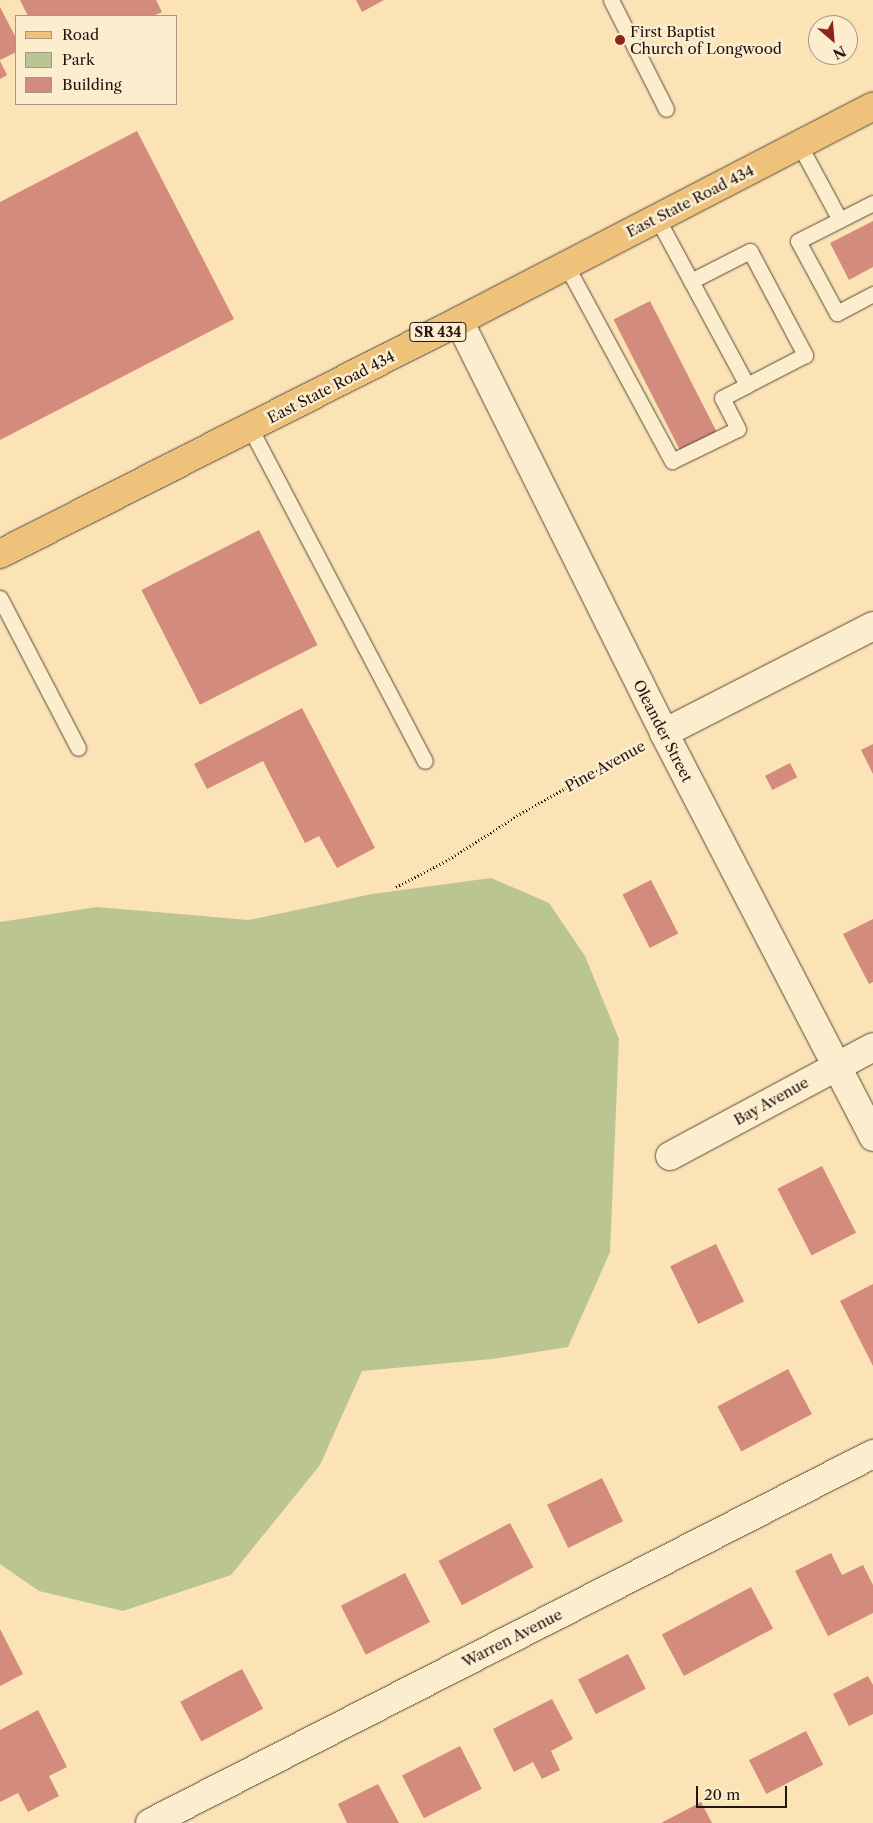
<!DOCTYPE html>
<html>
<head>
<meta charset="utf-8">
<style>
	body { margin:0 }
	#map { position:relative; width:873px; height:1823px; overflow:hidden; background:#fbe3b5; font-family:"Libre Caslon Text",serif }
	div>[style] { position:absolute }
	.green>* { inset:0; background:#bac591 }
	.building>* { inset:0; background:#d38b7d; transform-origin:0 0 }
	.path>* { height:3px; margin-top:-1.5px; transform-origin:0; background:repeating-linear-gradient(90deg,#23150f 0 1px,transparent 0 3.5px) }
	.roads { filter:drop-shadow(0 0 1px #594838) drop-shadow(0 0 1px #594838) }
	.service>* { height:15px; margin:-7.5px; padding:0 7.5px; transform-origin:7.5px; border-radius:7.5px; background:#fcedcf }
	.minor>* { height:28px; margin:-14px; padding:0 14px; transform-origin:14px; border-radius:14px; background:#fcedcf }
	.primary>* { height:28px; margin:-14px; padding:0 14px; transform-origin:14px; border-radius:14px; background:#eec27a }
	.dots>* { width:14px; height:14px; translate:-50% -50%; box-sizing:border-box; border:2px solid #fcedcf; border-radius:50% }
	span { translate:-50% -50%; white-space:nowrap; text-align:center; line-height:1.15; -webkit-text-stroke:5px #fcedcf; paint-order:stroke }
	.shield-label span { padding:1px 4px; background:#fcedcf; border:1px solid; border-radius:4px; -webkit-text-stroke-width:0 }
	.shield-label { font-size:14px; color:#23150f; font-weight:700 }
	.poi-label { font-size:15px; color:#23150f }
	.left { translate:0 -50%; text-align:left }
	.street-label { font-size:15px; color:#23150f }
	.legend { position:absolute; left:15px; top:15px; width:162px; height:90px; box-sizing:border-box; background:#fcedcf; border:1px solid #a59782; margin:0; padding:6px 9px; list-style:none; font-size:15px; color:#23150f }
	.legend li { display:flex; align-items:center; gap:10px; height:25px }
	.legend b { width:25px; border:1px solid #a59782 }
	.north { position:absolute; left:808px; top:15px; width:50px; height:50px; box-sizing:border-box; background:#fcedcf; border:1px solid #a59782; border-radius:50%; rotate:153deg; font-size:14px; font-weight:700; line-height:20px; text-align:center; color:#23150f }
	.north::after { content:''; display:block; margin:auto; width:18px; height:22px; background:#8f2418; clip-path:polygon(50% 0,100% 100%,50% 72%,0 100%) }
	.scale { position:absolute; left:696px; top:1786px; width:91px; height:22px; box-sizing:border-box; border:2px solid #23150f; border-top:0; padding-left:6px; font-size:15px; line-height:18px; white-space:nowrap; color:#23150f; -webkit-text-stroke:4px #fcedcf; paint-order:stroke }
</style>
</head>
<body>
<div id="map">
	<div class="green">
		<div style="clip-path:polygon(491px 878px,549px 903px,585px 956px,619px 1039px,610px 1252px,568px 1347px,492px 1359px,362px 1371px,320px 1465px,231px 1575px,123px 1611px,39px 1591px,0 1564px,0 922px,97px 907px,249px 920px,372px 894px)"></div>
	</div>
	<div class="building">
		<div style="clip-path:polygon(20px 0,156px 0,162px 12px,153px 16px,28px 16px)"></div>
		<div style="clip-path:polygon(356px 0,384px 0,362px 12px)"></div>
		<div style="clip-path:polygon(0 7px,16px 38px,16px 52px,0 60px)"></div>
		<div style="clip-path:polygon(0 61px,7px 75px,0 79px)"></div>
		<div style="clip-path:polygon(137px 131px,234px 319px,0 440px,0 202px)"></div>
		<div style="clip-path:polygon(873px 221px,873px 267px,849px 280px,830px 243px)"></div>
		<div style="left:650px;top:301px;width:147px;height:41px;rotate:63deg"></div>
		<div style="left:259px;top:530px;width:129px;height:132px;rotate:63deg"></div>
		<div style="clip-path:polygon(302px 708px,375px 848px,337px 868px,319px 836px,305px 843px,263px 761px,207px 789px,194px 764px)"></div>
		<div style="clip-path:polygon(873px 744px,873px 774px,861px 750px)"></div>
		<div style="left:790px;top:763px;width:16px;height:28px;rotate:63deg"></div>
		<div style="left:651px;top:880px;width:60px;height:32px;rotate:63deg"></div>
		<div style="clip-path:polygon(873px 919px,873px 982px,869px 984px,843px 934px)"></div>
		<div style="left:822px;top:1166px;width:75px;height:50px;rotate:63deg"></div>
		<div style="left:716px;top:1244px;width:64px;height:51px;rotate:64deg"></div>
		<div style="clip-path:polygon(873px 1284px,873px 1366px,840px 1301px)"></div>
		<div style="left:788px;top:1369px;width:51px;height:80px;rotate:62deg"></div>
		<div style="left:602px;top:1478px;width:48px;height:61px;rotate:64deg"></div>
		<div style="left:510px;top:1523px;width:50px;height:81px;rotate:62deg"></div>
		<div style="clip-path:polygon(831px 1553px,842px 1575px,863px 1565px,873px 1585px,873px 1613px,828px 1636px,795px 1571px)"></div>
		<div style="left:405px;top:1573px;width:55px;height:72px;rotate:63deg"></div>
		<div style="left:751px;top:1587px;width:47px;height:101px;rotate:62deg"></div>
		<div style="clip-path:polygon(0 1629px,23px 1674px,0 1686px)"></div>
		<div style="left:628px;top:1654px;width:39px;height:56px;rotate:63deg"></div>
		<div style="left:242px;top:1669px;width:45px;height:70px;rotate:62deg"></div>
		<div style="clip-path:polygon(868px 1676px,873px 1685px,873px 1714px,849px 1726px,833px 1694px)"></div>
		<div style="clip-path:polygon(552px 1699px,573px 1739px,551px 1751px,560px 1770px,542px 1779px,533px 1762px,514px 1772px,493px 1729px)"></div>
		<div style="clip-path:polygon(38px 1710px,67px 1767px,49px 1776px,59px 1796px,28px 1812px,18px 1793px,0 1802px,0 1730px)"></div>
		<div style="left:806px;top:1731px;width:38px;height:64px;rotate:63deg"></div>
		<div style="left:460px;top:1746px;width:48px;height:65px;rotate:63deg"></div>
		<div style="clip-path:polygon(378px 1784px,399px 1823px,347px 1823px,338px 1804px)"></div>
		<div style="clip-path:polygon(701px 1802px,712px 1823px,661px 1823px)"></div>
	</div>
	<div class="path">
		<div style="left:396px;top:887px;width:56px;rotate:-27.5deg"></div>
		<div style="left:446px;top:861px;width:91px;rotate:-32.5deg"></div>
		<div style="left:523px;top:812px;width:133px;rotate:-29.3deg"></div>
	</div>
	<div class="roads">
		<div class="service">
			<div style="left:611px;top:0;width:122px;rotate:63.2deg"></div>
			<div style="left:799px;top:144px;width:86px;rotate:61.7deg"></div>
			<div style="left:873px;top:203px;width:84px;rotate:153.1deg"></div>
			<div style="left:798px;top:241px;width:82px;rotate:61.6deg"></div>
			<div style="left:837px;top:313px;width:41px;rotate:-27.8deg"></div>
			<div style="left:566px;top:265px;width:223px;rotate:61.6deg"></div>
			<div style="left:672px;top:461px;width:73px;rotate:-25.9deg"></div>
			<div style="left:738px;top:429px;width:35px;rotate:-117deg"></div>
			<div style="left:722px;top:398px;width:28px;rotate:-27deg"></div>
			<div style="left:747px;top:385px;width:190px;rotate:-118.3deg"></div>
			<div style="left:691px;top:281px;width:66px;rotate:-27deg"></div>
			<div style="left:750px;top:251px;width:118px;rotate:62.1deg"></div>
			<div style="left:805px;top:355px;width:65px;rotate:152.7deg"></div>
			<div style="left:250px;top:428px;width:376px;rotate:62.3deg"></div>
			<div style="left:0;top:598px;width:169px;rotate:62.5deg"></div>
		</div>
		<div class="minor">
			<div style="left:459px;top:321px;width:460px;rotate:63.5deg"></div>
			<div style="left:664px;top:733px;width:455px;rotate:62.6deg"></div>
			<div style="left:664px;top:733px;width:235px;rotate:-27.1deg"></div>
			<div style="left:670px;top:1156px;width:230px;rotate:-28.2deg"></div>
			<div style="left:150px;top:1823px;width:812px;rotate:-27.04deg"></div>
		</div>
		<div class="primary">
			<div style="left:0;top:554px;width:515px;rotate:-26.91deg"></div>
			<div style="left:459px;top:321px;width:466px;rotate:-27.4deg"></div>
		</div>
	</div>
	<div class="dots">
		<div style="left:620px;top:40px;background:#8f2418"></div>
	</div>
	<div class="shield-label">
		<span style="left:438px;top:332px">SR 434</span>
	</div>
	<div class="poi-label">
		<span class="left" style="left:630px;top:40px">First Baptist<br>Church of Longwood</span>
	</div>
	<div class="street-label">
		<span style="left:690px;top:201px;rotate:-27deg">East State Road 434</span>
		<span style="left:331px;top:387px;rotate:-27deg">East State Road 434</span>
		<span style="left:663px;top:731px;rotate:63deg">Oleander Street</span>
		<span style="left:605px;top:766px;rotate:-29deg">Pine Avenue</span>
		<span style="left:771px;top:1101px;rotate:-29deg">Bay Avenue</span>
		<span style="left:512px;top:1638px;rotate:-27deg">Warren Avenue</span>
	</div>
	<ul class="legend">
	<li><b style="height:6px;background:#eec27a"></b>Road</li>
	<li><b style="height:14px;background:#bac591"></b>Park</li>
	<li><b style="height:14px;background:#d38b7d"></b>Building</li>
	</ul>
	<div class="north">N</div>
	<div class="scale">20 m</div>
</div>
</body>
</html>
